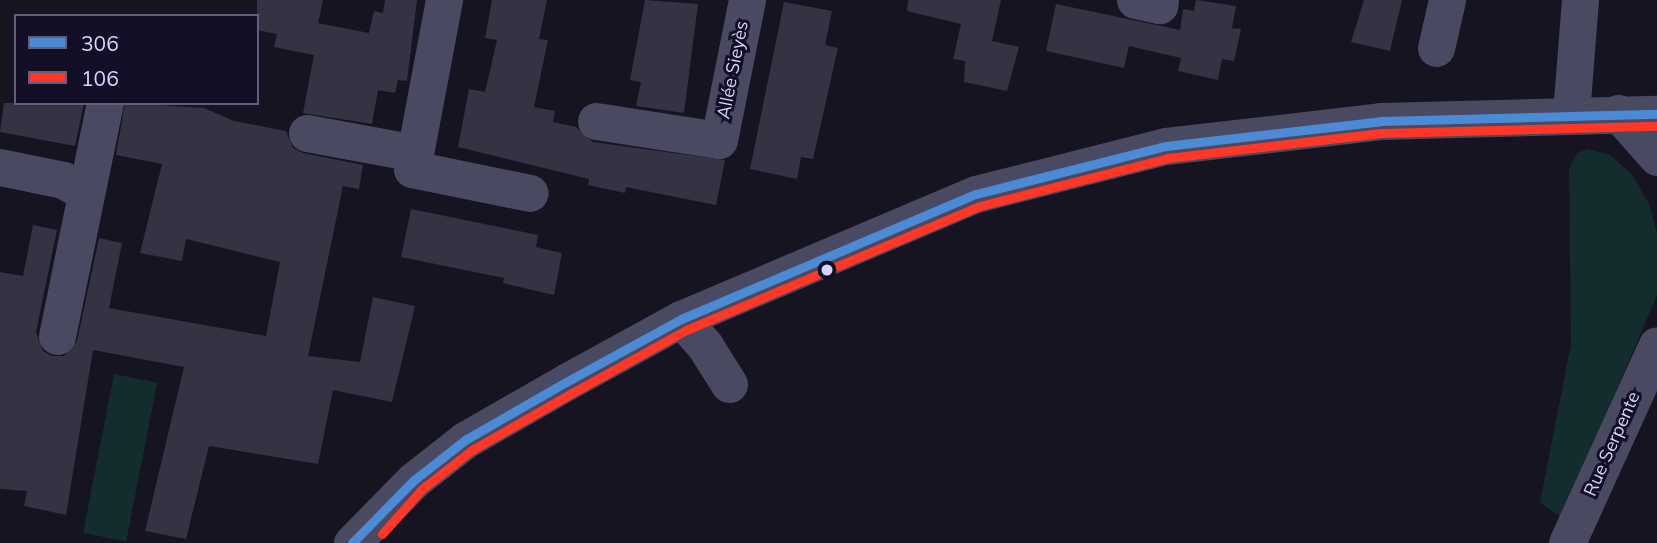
<!DOCTYPE html>
<html>
<head>
<meta charset="utf-8">
<style>
	body { margin:0 }
	#map { position:relative; width:1657px; height:543px; overflow:hidden; background:#161421; font-family:Mulish,sans-serif }
	div>[style] { position:absolute }
	.green>* { inset:0; background:#132c2d; transform-origin:0 0 }
	.building>* { inset:0; background:#343243 }
	.minor>* { height:37px; margin:-18.5px; padding:0 18.5px; transform-origin:18.5px; border-radius:18.5px; background:#4a4962 }
	.bus-1>* { height:9px; margin:-4.5px; padding:0 4.5px; transform-origin:4.5px; border-radius:4.5px; background:#4b8ad4 }
	.bus-2>* { height:9px; margin:-4.5px; padding:0 4.5px; transform-origin:4.5px; border-radius:4.5px; background:#ff3726 }
	.dots>* { width:19px; height:19px; translate:-50% -50%; box-sizing:border-box; border:4px solid #130f26; border-radius:50% }
	span { translate:-50% -50%; white-space:nowrap; text-align:center; line-height:1.15; -webkit-text-stroke:6px #130f26; paint-order:stroke }
	.street-label { font-size:18px; color:#d9d4ff }
	.legend { position:absolute; left:14px; top:14px; width:245px; height:91px; box-sizing:border-box; background:#130f26; border:2px solid #625e7d; margin:0; padding:9px 12px; list-style:none; font-size:21px; color:#d9d4ff }
	.legend li { display:flex; align-items:center; gap:14px; height:35px }
	.legend b { width:35px; border:2px solid #625e7d }
</style>
</head>
<body>
<div id="map">
	<div class="green">
		<div style="clip-path:polygon(1588px 149px,1610px 155px,1632px 174px,1649px 204px,1657px 233px,1657px 295px,1562px 518px,1540px 502px,1571px 344px,1569px 169px,1577px 153px)"></div>
		<div style="left:114px;top:374px;width:44px;height:162px;rotate:11deg"></div>
	</div>
	<div class="building">
		<div style="clip-path:polygon(257px 0,323px 0,318px 23px,369px 33px,374px 11px,383px 13px,385px 0,417px 0,407px 81px,398px 80px,395px 93px,378px 90px,372px 124px,303px 113px,314px 55px,274px 47px,277px 34px,257px 30px)"></div>
		<div style="clip-path:polygon(492px 0,547px 0,539px 39px,548px 40px,534px 107px,555px 111px,553px 122px,576px 127px,593px 142px,725px 160px,716px 205px,626px 187px,625px 193px,588px 185px,589px 179px,458px 147px,469px 89px,485px 92px,497px 40px,485px 38px)"></div>
		<div style="clip-path:polygon(645px 0,698px 4px,684px 113px,636px 106px,641px 82px,630px 80px)"></div>
		<div style="clip-path:polygon(908px 0,1001px 0,992px 41px,1019px 47px,1007px 91px,964px 82px,965px 61px,953px 59px,961px 24px,907px 11px)"></div>
		<div style="clip-path:polygon(1196px 0,1236px 6px,1232px 28px,1241px 29px,1234px 61px,1222px 59px,1218px 80px,1178px 71px,1181px 58px,1129px 46px,1124px 68px,1046px 51px,1056px 4px,1180px 30px,1183px 9px,1194px 11px)"></div>
		<div style="clip-path:polygon(1364px 0,1402px 0,1390px 51px,1351px 42px)"></div>
		<div style="clip-path:polygon(784px 2px,832px 11px,825px 45px,838px 48px,813px 159px,801px 157px,797px 179px,750px 169px)"></div>
		<div style="clip-path:polygon(4px 103px,84px 103px,75px 146px,0 132px)"></div>
		<div style="clip-path:polygon(125px 103px,204px 108px,234px 121px,286px 131px,293px 148px,303px 153px,363px 165px,359px 189px,343px 186px,308px 356px,360px 362px,373px 297px,415px 306px,392px 402px,333px 390px,318px 464px,209px 446px,186px 539px,145px 531px,184px 367px,93px 350px,66px 515px,24px 506px,27px 491px,0 489px,0 272px,23px 276px,33px 225px,57px 230px,36px 332px,43px 351px,52px 356px,64px 356px,77px 341px,99px 238px,122px 243px,109px 308px,266px 336px,280px 262px,186px 239px,182px 261px,140px 253px,162px 164px,116px 155px)"></div>
		<div style="clip-path:polygon(411px 209px,538px 235px,536px 247px,562px 253px,554px 295px,503px 283px,504px 278px,401px 257px)"></div>
	</div>
	<div class="minor">
		<div style="left:444px;top:0;width:172px;rotate:100.7deg"></div>
		<div style="left:412px;top:169px;width:120px;rotate:11.5deg"></div>
		<div style="left:1135px;top:0;width:25px;rotate:12deg"></div>
		<div style="left:1159px;top:5px;width:5px;rotate:-79deg"></div>
		<div style="left:1436px;top:48px;width:49px;rotate:-77.1deg"></div>
		<div style="left:1618px;top:113px;width:59px;rotate:48.4deg"></div>
		<div style="left:1571px;top:114px;width:114px;rotate:-85.5deg"></div>
		<div style="left:596px;top:121px;width:124px;rotate:8.8deg"></div>
		<div style="left:719px;top:140px;width:143px;rotate:-78.7deg"></div>
		<div style="left:307px;top:133px;width:110px;rotate:10.5deg"></div>
		<div style="left:0;top:167px;width:64px;rotate:11.7deg"></div>
		<div style="left:63px;top:180px;width:26px;rotate:29deg"></div>
		<div style="left:681px;top:319px;width:36px;rotate:48deg"></div>
		<div style="left:705px;top:346px;width:45px;rotate:57.7deg"></div>
		<div style="left:57px;top:336px;width:238px;rotate:-78.4deg"></div>
		<div style="left:352px;top:543px;width:88px;rotate:-45.5deg"></div>
		<div style="left:414px;top:480px;width:65px;rotate:-38.1deg"></div>
		<div style="left:465px;top:440px;width:116px;rotate:-29.9deg"></div>
		<div style="left:566px;top:382px;width:131px;rotate:-28.7deg"></div>
		<div style="left:681px;top:319px;width:320px;rotate:-23deg"></div>
		<div style="left:976px;top:194px;width:196px;rotate:-14.2deg"></div>
		<div style="left:1166px;top:146px;width:216px;rotate:-6.6deg"></div>
		<div style="left:1381px;top:121px;width:276px;rotate:-1.5deg"></div>
		<div style="left:1567px;top:543px;width:217px;rotate:-65.6deg"></div>
	</div>
	<div class="bus-1">
		<div style="left:352px;top:543px;width:88px;rotate:-45.5deg"></div>
		<div style="left:414px;top:480px;width:65px;rotate:-38.1deg"></div>
		<div style="left:465px;top:440px;width:116px;rotate:-29.9deg"></div>
		<div style="left:566px;top:382px;width:131px;rotate:-28.7deg"></div>
		<div style="left:681px;top:319px;width:320px;rotate:-23deg"></div>
		<div style="left:976px;top:194px;width:196px;rotate:-14.2deg"></div>
		<div style="left:1166px;top:146px;width:216px;rotate:-6.6deg"></div>
		<div style="left:1381px;top:121px;width:276px;rotate:-1.5deg"></div>
	</div>
	<div class="bus-2">
		<div style="left:382px;top:534px;width:60px;rotate:-48.4deg"></div>
		<div style="left:422px;top:489px;width:63px;rotate:-38deg"></div>
		<div style="left:472px;top:450px;width:115px;rotate:-29.7deg"></div>
		<div style="left:572px;top:393px;width:130px;rotate:-28.9deg"></div>
		<div style="left:686px;top:330px;width:319px;rotate:-22.9deg"></div>
		<div style="left:980px;top:206px;width:194px;rotate:-14.3deg"></div>
		<div style="left:1168px;top:158px;width:215px;rotate:-6.7deg"></div>
		<div style="left:1382px;top:133px;width:275px;rotate:-1.5deg"></div>
	</div>
	<div class="dots">
		<div style="left:827px;top:270px;background:#d9d4ff"></div>
	</div>
	<div class="street-label">
		<span style="left:733px;top:70px;rotate:-79deg">Allée Sieyès</span>
		<span style="left:1612px;top:444px;rotate:-66deg">Rue Serpente</span>
	</div>
	<ul class="legend">
	<li><b style="height:9px;background:#4b8ad4"></b>306</li>
	<li><b style="height:9px;background:#ff3726"></b>106</li>
	</ul>
</div>
</body>
</html>
